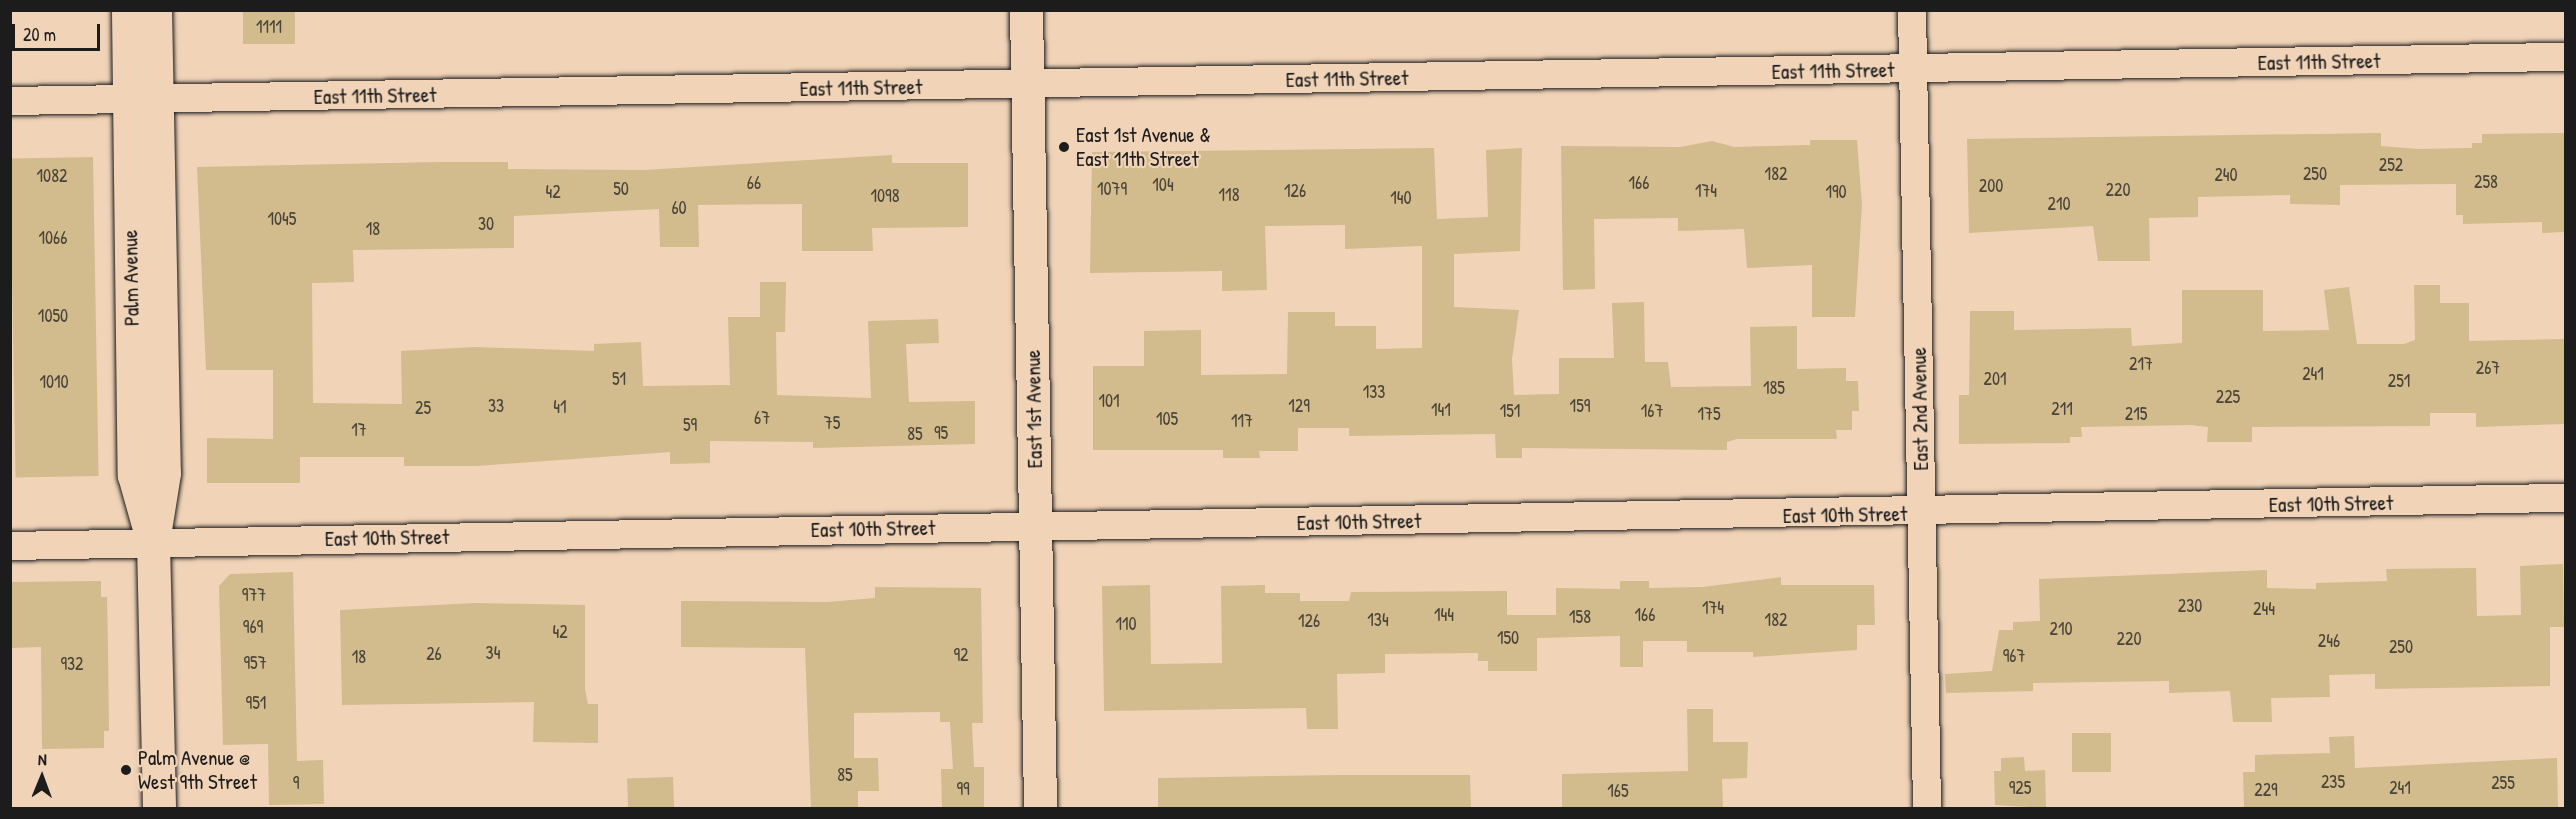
<!DOCTYPE html>
<html>
<head>
<meta charset="utf-8">
<style>
	body { margin:0 }
	#map { position:relative; width:2576px; height:819px; overflow:hidden; background:#f1d4b8; font-family:"Patrick Hand",sans-serif }
	div>[style] { position:absolute }
	.building>* { inset:0; background:#d2bb8c; transform-origin:0 0 }
	.roads { filter:drop-shadow(0 0 2px #1c1c1c) drop-shadow(0 0 2px #1c1c1c) }
	.street>* { height:28px; margin:-14px; padding:0 14px; transform-origin:14px; border-radius:14px; background:#f1d4b8 }
	.secondary>* { height:33px; margin:-16.5px; padding:0 16.5px; transform-origin:16.5px; border-radius:16.5px; background:#f1d4b8 }
	.dots>* { width:16px; height:16px; translate:-50% -50%; box-sizing:border-box; border:3px solid #f1d4b8; border-radius:50% }
	span { translate:-50% -50%; white-space:nowrap; text-align:center; line-height:1.15; -webkit-text-stroke:4.5px #f1d4b8; paint-order:stroke }
	.number-label { font-size:18px; color:#4a4438 }
	.number-label span { -webkit-text-stroke-width:0 }
	.street-label { font-size:21px; color:#1c1c1c }
	.poi-label { font-size:21px; color:#1c1c1c }
	.left { translate:0 -50%; text-align:left }
	.frame { position:absolute; inset:0; border:12px solid #1c1c1c; pointer-events:none }
	.north { position:absolute; left:12px; top:747px; width:60px; height:60px; -webkit-text-stroke:4px #f1d4b8; paint-order:stroke; rotate:1deg; font-size:16px; font-weight:700; line-height:24px; text-align:center; color:#1c1c1c }
	.north::after { content:''; display:block; margin:auto; width:21px; height:27px; background:#1c1c1c; clip-path:polygon(50% 0,100% 100%,50% 72%,0 100%) }
	.scale { position:absolute; left:12px; top:24px; width:88px; height:27px; box-sizing:border-box; border:3px solid #1c1c1c; border-top:0; padding-left:8px; font-size:18px; line-height:21px; white-space:nowrap; color:#1c1c1c; -webkit-text-stroke:4px #f1d4b8; paint-order:stroke }
</style>
</head>
<body>
<div id="map">
	<div class="building">
		<div style="left:243px;top:10px;width:52px;height:34px"></div>
		<div style="clip-path:polygon(2381px 133px,2381px 146px,2419px 149px,2472px 148px,2472px 143px,2482px 143px,2482px 134px,2565px 133px,2565px 232px,2542px 233px,2542px 222px,2463px 224px,2463px 215px,2456px 215px,2456px 184px,2340px 185px,2340px 205px,2290px 204px,2290px 195px,2198px 197px,2198px 217px,2149px 218px,2150px 261px,2098px 261px,2093px 226px,1969px 233px,1967px 139px)"></div>
		<div style="clip-path:polygon(1810px 140px,1857px 140px,1862px 205px,1855px 317px,1812px 317px,1812px 265px,1747px 268px,1744px 229px,1678px 231px,1678px 218px,1594px 219px,1595px 289px,1563px 290px,1561px 146px,1680px 147px,1712px 141px,1734px 147px,1810px 145px)"></div>
		<div style="clip-path:polygon(1434px 148px,1437px 219px,1488px 217px,1486px 150px,1522px 148px,1520px 251px,1454px 254px,1454px 307px,1519px 310px,1512px 359px,1514px 395px,1559px 394px,1559px 358px,1614px 358px,1612px 303px,1644px 302px,1645px 362px,1668px 362px,1671px 387px,1751px 386px,1750px 327px,1797px 326px,1797px 369px,1846px 368px,1846px 381px,1858px 381px,1859px 411px,1852px 411px,1852px 430px,1836px 430px,1837px 439px,1737px 439px,1727px 442px,1727px 450px,1522px 448px,1522px 458px,1496px 458px,1495px 434px,1349px 436px,1349px 428px,1298px 428px,1298px 451px,1259px 451px,1260px 458px,1223px 458px,1223px 450px,1093px 450px,1093px 366px,1144px 366px,1144px 331px,1201px 330px,1201px 375px,1287px 374px,1288px 312px,1335px 312px,1335px 326px,1376px 326px,1376px 349px,1422px 348px,1422px 246px,1345px 249px,1345px 225px,1265px 226px,1267px 290px,1222px 291px,1222px 271px,1090px 273px,1092px 152px)"></div>
		<div style="clip-path:polygon(892px 155px,892px 163px,968px 163px,968px 227px,872px 228px,873px 251px,802px 251px,802px 204px,698px 205px,699px 247px,660px 247px,659px 209px,514px 216px,514px 248px,353px 250px,354px 282px,312px 283px,313px 403px,402px 404px,401px 351px,475px 347px,594px 351px,594px 344px,641px 342px,643px 386px,730px 385px,728px 317px,760px 317px,760px 282px,786px 282px,785px 332px,776px 332px,777px 395px,871px 398px,868px 321px,938px 319px,939px 343px,906px 344px,909px 402px,975px 401px,975px 444px,813px 448px,813px 442px,710px 441px,710px 463px,670px 464px,670px 452px,477px 466px,404px 466px,404px 457px,300px 457px,300px 483px,207px 483px,207px 438px,273px 439px,273px 370px,206px 370px,197px 167px,440px 162px,508px 162px,508px 169px,644px 170px)"></div>
		<div style="left:93px;top:157px;width:319px;height:83px;rotate:89deg"></div>
		<div style="clip-path:polygon(2414px 285px,2440px 285px,2440px 303px,2469px 303px,2469px 341px,2565px 339px,2565px 424px,2476px 427px,2476px 413px,2430px 413px,2430px 426px,2252px 427px,2252px 442px,2207px 442px,2208px 427px,2191px 425px,2081px 427px,2082px 437px,2070px 437px,2070px 443px,1959px 444px,1959px 395px,1969px 395px,1970px 311px,2014px 311px,2014px 330px,2131px 328px,2132px 346px,2182px 343px,2182px 290px,2263px 290px,2263px 331px,2329px 330px,2324px 290px,2349px 287px,2357px 344px,2404px 344px,2415px 340px)"></div>
		<div style="clip-path:polygon(2563px 564px,2564px 627px,2550px 627px,2550px 686px,2375px 689px,2375px 674px,2329px 675px,2330px 697px,2271px 698px,2272px 722px,2233px 722px,2230px 691px,2169px 693px,2169px 681px,2033px 683px,2033px 691px,1946px 693px,1945px 674px,1992px 671px,1999px 630px,2013px 630px,2013px 622px,2040px 621px,2039px 579px,2267px 570px,2267px 588px,2316px 589px,2316px 583px,2387px 581px,2386px 569px,2476px 568px,2477px 616px,2521px 615px,2520px 566px)"></div>
		<div style="clip-path:polygon(293px 572px,297px 761px,323px 760px,324px 804px,269px 805px,268px 744px,223px 745px,219px 586px,230px 574px)"></div>
		<div style="clip-path:polygon(1781px 577px,1781px 585px,1874px 585px,1875px 625px,1857px 625px,1857px 650px,1753px 657px,1753px 652px,1687px 652px,1687px 641px,1643px 641px,1643px 667px,1620px 667px,1620px 636px,1537px 638px,1537px 671px,1488px 671px,1488px 661px,1478px 661px,1478px 653px,1385px 654px,1385px 673px,1337px 674px,1338px 729px,1307px 729px,1306px 708px,1104px 711px,1102px 586px,1150px 585px,1151px 664px,1222px 663px,1221px 586px,1265px 585px,1265px 593px,1300px 593px,1300px 601px,1349px 601px,1351px 592px,1507px 591px,1507px 615px,1556px 615px,1556px 588px,1620px 589px,1620px 581px,1649px 581px,1649px 588px,1702px 587px)"></div>
		<div style="clip-path:polygon(101px 581px,101px 597px,107px 597px,108px 650px,109px 731px,104px 731px,104px 748px,42px 749px,41px 647px,10px 648px,10px 582px)"></div>
		<div style="clip-path:polygon(875px 587px,981px 588px,983px 723px,972px 723px,974px 767px,984px 767px,984px 808px,942px 808px,941px 769px,953px 769px,950px 722px,940px 722px,940px 712px,854px 713px,854px 758px,878px 758px,879px 791px,858px 791px,858px 808px,811px 808px,805px 648px,681px 647px,681px 601px,827px 602px,875px 598px)"></div>
		<div style="clip-path:polygon(475px 603px,585px 605px,585px 689px,588px 704px,598px 704px,598px 743px,533px 742px,534px 702px,342px 705px,340px 610px)"></div>
		<div style="clip-path:polygon(1687px 709px,1713px 709px,1713px 742px,1748px 742px,1747px 778px,1722px 779px,1723px 808px,1562px 808px,1562px 774px,1688px 771px)"></div>
		<div style="left:2072px;top:733px;width:39px;height:39px"></div>
		<div style="clip-path:polygon(2354px 736px,2355px 768px,2557px 758px,2558px 808px,2244px 808px,2243px 772px,2255px 772px,2255px 755px,2330px 753px,2329px 737px)"></div>
		<div style="clip-path:polygon(2024px 757px,2025px 771px,2045px 770px,2046px 808px,1995px 805px,1994px 771px,2001px 771px,2001px 758px)"></div>
		<div style="clip-path:polygon(1337px 775px,1470px 775px,1471px 808px,1158px 808px,1158px 778px)"></div>
		<div style="left:673px;top:777px;width:31px;height:46px;rotate:88deg"></div>
	</div>
	<div class="roads">
		<div class="street">
			<div style="left:1912px;top:10px;width:798px;rotate:88.92deg"></div>
			<div style="left:10px;top:101px;width:2556px;rotate:-0.99deg"></div>
			<div style="left:10px;top:546px;width:2556px;rotate:-1.08deg"></div>
		</div>
		<div class="secondary">
			<div style="left:128px;top:10px;width:465px;rotate:89.3deg"></div>
			<div style="left:134px;top:475px;width:59px;rotate:74.3deg"></div>
			<div style="left:155px;top:10px;width:463px;rotate:88.9deg"></div>
			<div style="left:164px;top:473px;width:70px;rotate:99.1deg"></div>
			<div style="left:153px;top:542px;width:266px;rotate:88.7deg"></div>
			<div style="left:1026px;top:10px;width:798px;rotate:88.99deg"></div>
		</div>
	</div>
	<div class="dots">
		<div style="left:1064px;top:147px;background:#1c1c1c"></div>
		<div style="left:126px;top:770px;background:#1c1c1c"></div>
	</div>
	<div class="number-label">
		<span style="left:269px;top:27px">1111</span>
		<span style="left:2391px;top:165px">252</span>
		<span style="left:1776px;top:174px">182</span>
		<span style="left:2315px;top:174px">250</span>
		<span style="left:2226px;top:175px">240</span>
		<span style="left:52px;top:176px">1082</span>
		<span style="left:2486px;top:182px">258</span>
		<span style="left:754px;top:183px">66</span>
		<span style="left:1639px;top:183px">166</span>
		<span style="left:1163px;top:185px">104</span>
		<span style="left:1991px;top:186px">200</span>
		<span style="left:621px;top:189px">50</span>
		<span style="left:1112px;top:189px">1079</span>
		<span style="left:2118px;top:190px">220</span>
		<span style="left:1295px;top:191px">126</span>
		<span style="left:1706px;top:191px">174</span>
		<span style="left:553px;top:192px">42</span>
		<span style="left:1836px;top:192px">190</span>
		<span style="left:1229px;top:195px">118</span>
		<span style="left:885px;top:196px">1098</span>
		<span style="left:1401px;top:198px">140</span>
		<span style="left:2059px;top:204px">210</span>
		<span style="left:679px;top:208px">60</span>
		<span style="left:282px;top:219px">1045</span>
		<span style="left:486px;top:224px">30</span>
		<span style="left:373px;top:229px">18</span>
		<span style="left:53px;top:238px">1066</span>
		<span style="left:53px;top:316px">1050</span>
		<span style="left:2141px;top:364px">217</span>
		<span style="left:2488px;top:368px">267</span>
		<span style="left:2313px;top:374px">241</span>
		<span style="left:619px;top:379px">51</span>
		<span style="left:1995px;top:379px">201</span>
		<span style="left:2399px;top:381px">251</span>
		<span style="left:54px;top:382px">1010</span>
		<span style="left:1774px;top:388px">185</span>
		<span style="left:1374px;top:392px">133</span>
		<span style="left:2228px;top:397px">225</span>
		<span style="left:1109px;top:401px">101</span>
		<span style="left:496px;top:406px">33</span>
		<span style="left:1299px;top:406px">129</span>
		<span style="left:1580px;top:406px">159</span>
		<span style="left:560px;top:407px">41</span>
		<span style="left:423px;top:408px">25</span>
		<span style="left:2062px;top:409px">211</span>
		<span style="left:1441px;top:410px">141</span>
		<span style="left:1510px;top:411px">151</span>
		<span style="left:1652px;top:411px">167</span>
		<span style="left:1709px;top:414px">175</span>
		<span style="left:2136px;top:414px">215</span>
		<span style="left:762px;top:418px">67</span>
		<span style="left:1167px;top:419px">105</span>
		<span style="left:1242px;top:421px">117</span>
		<span style="left:832px;top:423px">75</span>
		<span style="left:690px;top:425px">59</span>
		<span style="left:359px;top:430px">17</span>
		<span style="left:941px;top:433px">95</span>
		<span style="left:915px;top:434px">85</span>
		<span style="left:254px;top:595px">977</span>
		<span style="left:2190px;top:606px">230</span>
		<span style="left:1713px;top:608px">174</span>
		<span style="left:2264px;top:609px">244</span>
		<span style="left:1444px;top:615px">144</span>
		<span style="left:1645px;top:615px">166</span>
		<span style="left:1580px;top:617px">158</span>
		<span style="left:1378px;top:620px">134</span>
		<span style="left:1776px;top:620px">182</span>
		<span style="left:1309px;top:621px">126</span>
		<span style="left:1126px;top:624px">110</span>
		<span style="left:253px;top:627px">969</span>
		<span style="left:2061px;top:629px">210</span>
		<span style="left:560px;top:632px">42</span>
		<span style="left:1508px;top:638px">150</span>
		<span style="left:2129px;top:639px">220</span>
		<span style="left:2329px;top:641px">246</span>
		<span style="left:2401px;top:647px">250</span>
		<span style="left:493px;top:653px">34</span>
		<span style="left:434px;top:654px">26</span>
		<span style="left:961px;top:655px">92</span>
		<span style="left:2014px;top:656px">967</span>
		<span style="left:359px;top:657px">18</span>
		<span style="left:255px;top:663px">957</span>
		<span style="left:72px;top:664px">932</span>
		<span style="left:256px;top:703px">951</span>
		<span style="left:845px;top:775px">85</span>
		<span style="left:2333px;top:782px">235</span>
		<span style="left:296px;top:783px">9</span>
		<span style="left:2503px;top:783px">255</span>
		<span style="left:2020px;top:788px">925</span>
		<span style="left:2400px;top:788px">241</span>
		<span style="left:963px;top:789px">99</span>
		<span style="left:2266px;top:790px">229</span>
		<span style="left:1618px;top:791px">165</span>
	</div>
	<div class="street-label">
		<span style="left:2319px;top:62px;rotate:-1deg">East 11th Street</span>
		<span style="left:1833px;top:71px;rotate:-1deg">East 11th Street</span>
		<span style="left:1347px;top:79px;rotate:-1deg">East 11th Street</span>
		<span style="left:861px;top:88px;rotate:-1deg">East 11th Street</span>
		<span style="left:375px;top:96px;rotate:-1deg">East 11th Street</span>
		<span style="left:131px;top:278px;rotate:-91deg">Palm Avenue</span>
		<span style="left:1034px;top:409px;rotate:-91deg">East 1st Avenue</span>
		<span style="left:1920px;top:409px;rotate:-91deg">East 2nd Avenue</span>
		<span style="left:2331px;top:504px;rotate:-1deg">East 10th Street</span>
		<span style="left:1845px;top:515px;rotate:-1deg">East 10th Street</span>
		<span style="left:1359px;top:522px;rotate:-1deg">East 10th Street</span>
		<span style="left:873px;top:529px;rotate:-1deg">East 10th Street</span>
		<span style="left:387px;top:538px;rotate:-1deg">East 10th Street</span>
	</div>
	<div class="poi-label">
		<span class="left" style="left:1076px;top:147px">East 1st Avenue &amp;<br>East 11th Street</span>
		<span class="left" style="left:138px;top:770px">Palm Avenue @<br>West 9th Street</span>
	</div>
	<div class="frame"></div>
	<div class="north">N</div>
	<div class="scale">20 m</div>
</div>
</body>
</html>
